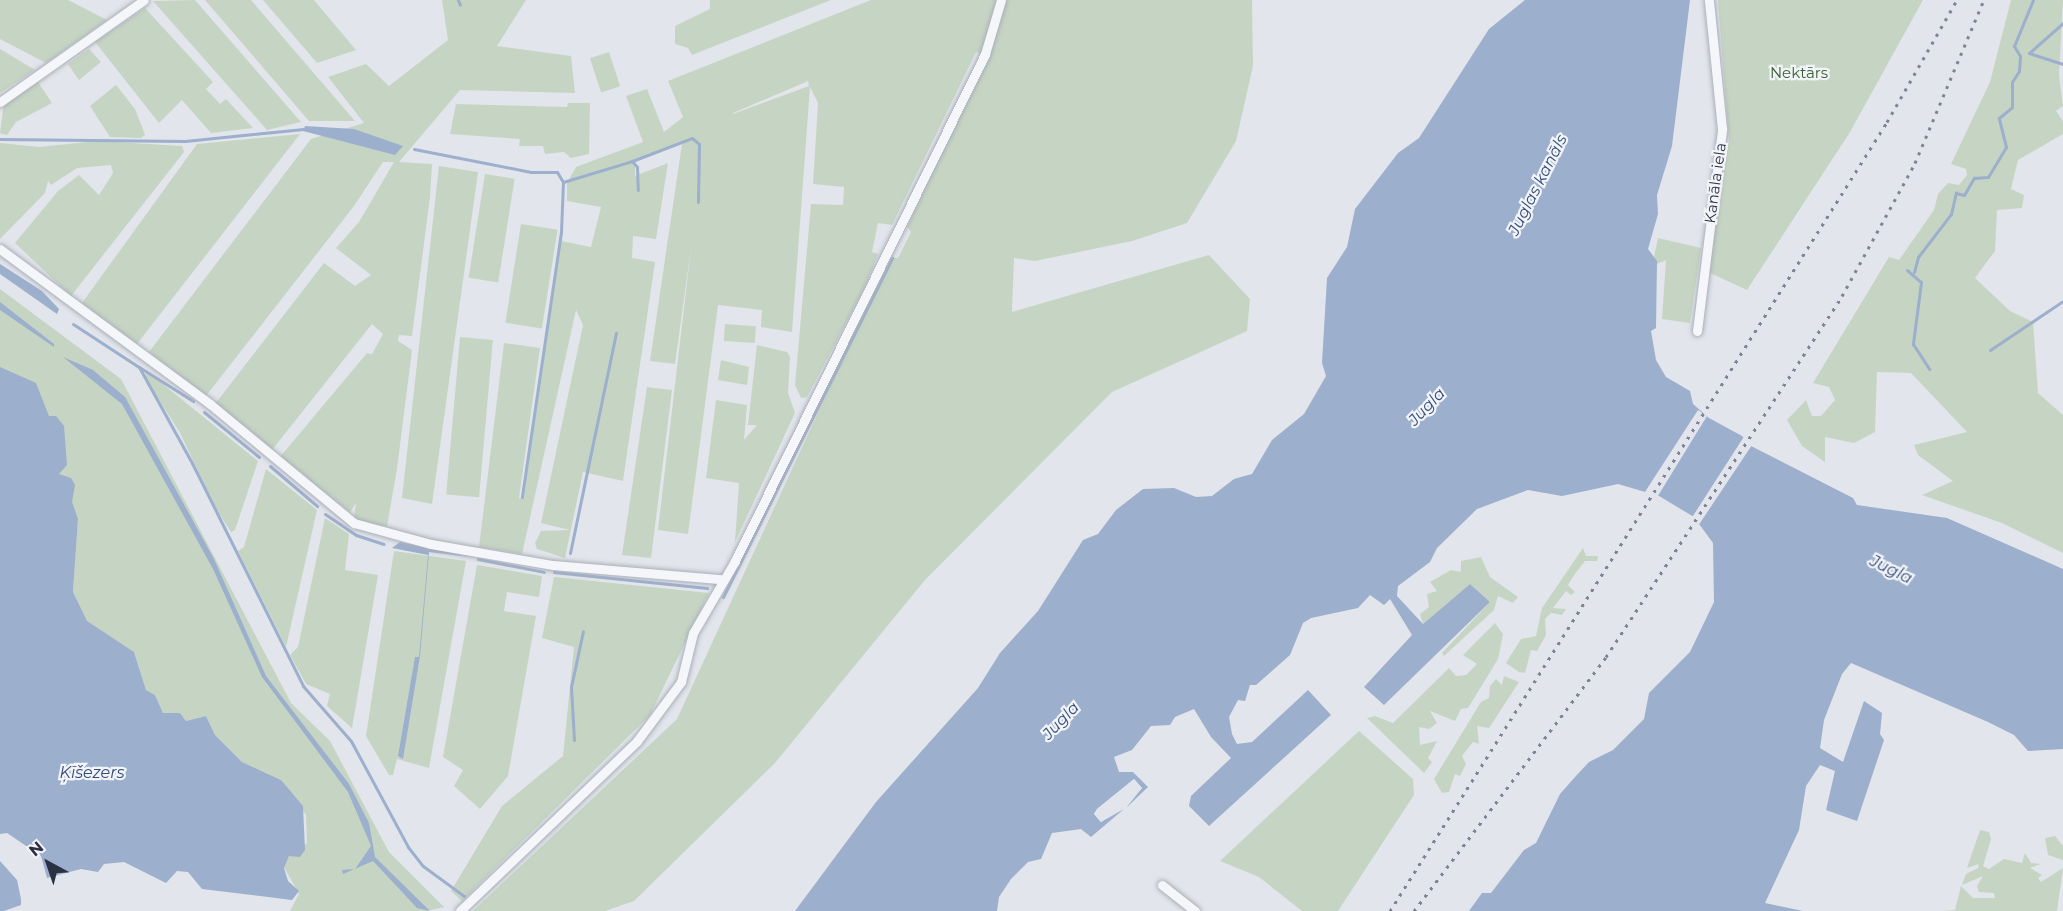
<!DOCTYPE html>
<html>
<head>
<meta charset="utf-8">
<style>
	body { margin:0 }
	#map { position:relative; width:2063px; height:911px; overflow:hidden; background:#e2e5eb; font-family:Montserrat,sans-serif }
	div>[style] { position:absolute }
	.green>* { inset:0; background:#c6d5c3; transform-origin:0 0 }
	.water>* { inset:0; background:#9cafcc }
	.pier>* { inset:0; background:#e2e5eb }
	.stream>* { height:3px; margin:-1.5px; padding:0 1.5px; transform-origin:1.5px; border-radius:1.5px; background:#9cafcc }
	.roads { filter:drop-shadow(0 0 2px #aaafb9) drop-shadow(0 0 2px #aaafb9) }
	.street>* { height:9px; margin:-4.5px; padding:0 4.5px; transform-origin:4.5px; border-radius:4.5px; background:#f5f6f9 }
	.rail>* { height:3px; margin-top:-1.5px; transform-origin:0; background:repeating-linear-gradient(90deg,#7b8395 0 3px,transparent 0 9px) }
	span { translate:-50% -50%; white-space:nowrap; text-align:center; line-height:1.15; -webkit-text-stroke:4.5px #f2f4f8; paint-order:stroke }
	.park-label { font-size:15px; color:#3b6036 }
	.street-label { font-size:15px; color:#293143 }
	.water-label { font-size:16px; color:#324c79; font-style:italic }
	.north { position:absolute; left:18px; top:833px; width:60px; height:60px; -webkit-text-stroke:4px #f2f4f8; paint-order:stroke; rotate:320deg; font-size:16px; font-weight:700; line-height:24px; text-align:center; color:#293143 }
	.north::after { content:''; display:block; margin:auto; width:21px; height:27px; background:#293143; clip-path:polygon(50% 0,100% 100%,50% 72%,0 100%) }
</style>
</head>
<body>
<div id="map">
	<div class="green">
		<div style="clip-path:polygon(0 0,68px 0,107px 20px,46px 63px,0 39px)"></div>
		<div style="clip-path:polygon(195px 0,301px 122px,267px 130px,153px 1px)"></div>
		<div style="clip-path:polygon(205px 0,251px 0,355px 121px,309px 121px)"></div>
		<div style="clip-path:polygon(263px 0,314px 0,356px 50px,317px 63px)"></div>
		<div style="clip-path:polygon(442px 0,526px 0,497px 46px,571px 56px,575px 93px,460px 90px,399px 162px,432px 164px,430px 197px,412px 336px,399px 335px,398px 341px,412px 350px,397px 469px,387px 526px,377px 526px,354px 519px,356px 503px,350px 512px,280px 457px,367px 353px,372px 354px,383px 334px,372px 324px,272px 450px,215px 404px,324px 263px,355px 286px,371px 275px,336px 248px,359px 222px,394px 162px,383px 162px,354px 206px,206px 396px,149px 352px,311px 139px,364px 123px,328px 77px,366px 64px,389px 86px,448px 40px)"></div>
		<div style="clip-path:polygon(710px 0,831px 0,692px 55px,688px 48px,675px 44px,675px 26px,710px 9px)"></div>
		<div style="clip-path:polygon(evenodd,871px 0,1252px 0,1253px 66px,1236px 141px,1187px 223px,1132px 241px,1035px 261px,1014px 258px,1012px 312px,1209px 255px,1250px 299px,1247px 331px,1112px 392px,925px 580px,775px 763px,634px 901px,605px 911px,473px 911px,677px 719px,846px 352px,892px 258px,898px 258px,911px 232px,907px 226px,989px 56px,976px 52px,892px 225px,878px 223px,872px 252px,878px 254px,866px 285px,807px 397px,801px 398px,795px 385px,811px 204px,843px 205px,844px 187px,813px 184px,818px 103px,810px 87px,792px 332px,761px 327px,762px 310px,718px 305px,688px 534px,658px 530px,691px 248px,675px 364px,650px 361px,682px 144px,635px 159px,635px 176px,668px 163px,656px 239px,633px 236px,632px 258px,655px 262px,623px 481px,583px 472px,565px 558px,537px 549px,535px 543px,541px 531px,570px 530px,541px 523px,583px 325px,576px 310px,522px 554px,479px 547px,504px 343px,540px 348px,519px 498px,523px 499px,561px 241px,591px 247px,601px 207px,567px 201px,567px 183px,576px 167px,643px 142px,626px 96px,647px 89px,664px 132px,683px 117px,668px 81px,871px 0,808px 81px,809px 86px,733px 114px,733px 113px,808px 81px)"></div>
		<div style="clip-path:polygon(1718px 0,1923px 0,1850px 132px,1747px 290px,1708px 272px,1729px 141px)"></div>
		<div style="clip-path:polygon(2011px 0,2063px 0,2059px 75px,2063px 106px,2056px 111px,2063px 121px,2063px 134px,2018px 160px,2011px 189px,2024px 195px,2022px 208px,1997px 210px,1995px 251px,1975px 278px,2010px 311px,2033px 322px,2038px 393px,2063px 415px,2063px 553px,2002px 523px,1922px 495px,1953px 481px,1918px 455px,1914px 445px,1967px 432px,1911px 373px,1877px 372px,1875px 432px,1854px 443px,1825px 437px,1825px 462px,1802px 446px,1787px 420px,1806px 400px,1812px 416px,1821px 416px,1835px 400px,1829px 387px,1813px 383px,1889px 257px,1899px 260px,1934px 210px,1938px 194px,1948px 183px,1959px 185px,1967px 175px,1966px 169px,1951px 164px,1990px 82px)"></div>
		<div style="clip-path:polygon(145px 8px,213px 82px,206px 89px,220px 104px,226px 99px,253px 128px,211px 133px,182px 100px,159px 123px,95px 42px)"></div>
		<div style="clip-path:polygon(0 49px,35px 70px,0 93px)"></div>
		<div style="clip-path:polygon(89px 49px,101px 62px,79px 80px,68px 64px)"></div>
		<div style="left:609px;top:52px;width:36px;height:20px;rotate:72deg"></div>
		<div style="clip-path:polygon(38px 82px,52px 103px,16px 122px,7px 135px,0 133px,4px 103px)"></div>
		<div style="clip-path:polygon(116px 85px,135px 109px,145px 135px,141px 138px,110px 137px,90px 106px)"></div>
		<div style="clip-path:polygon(568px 103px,590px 103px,589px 154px,571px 158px,564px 152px,545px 154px,543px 146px,519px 146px,520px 139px,450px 134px,456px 104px,567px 107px)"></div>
		<div style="clip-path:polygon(300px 134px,137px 344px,82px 303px,197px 144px)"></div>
		<div style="clip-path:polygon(98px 141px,182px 146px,184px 152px,71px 296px,15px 243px,58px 191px,79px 175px,99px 195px,113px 173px,111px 165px,77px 168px,51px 185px,48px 181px,45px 193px,0 239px,0 143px,39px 147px)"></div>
		<div style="clip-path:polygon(439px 166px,478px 172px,432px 504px,402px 498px)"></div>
		<div style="left:485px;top:174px;width:30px;height:105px;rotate:9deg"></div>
		<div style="left:521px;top:224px;width:37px;height:100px;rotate:9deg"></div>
		<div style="clip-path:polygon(1658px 238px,1701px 248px,1690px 323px,1662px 319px,1666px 260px,1652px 266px)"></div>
		<div style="clip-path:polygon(0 289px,121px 379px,291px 703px,330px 741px,389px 852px,444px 907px,427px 911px,290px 911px,299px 894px,284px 867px,289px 856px,307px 843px,306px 815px,281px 780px,242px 762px,215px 735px,206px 716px,186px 721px,180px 713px,163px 713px,155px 695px,146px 690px,134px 652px,87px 622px,73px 592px,78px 519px,73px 509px,0 724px)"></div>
		<div style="left:725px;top:324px;width:31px;height:17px;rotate:4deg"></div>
		<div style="left:460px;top:337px;width:33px;height:158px;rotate:5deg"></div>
		<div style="clip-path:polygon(757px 345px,787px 352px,790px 357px,788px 393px,795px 413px,735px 542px,739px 483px,706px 478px,716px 400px,747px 405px,744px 440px,757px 425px,748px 425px)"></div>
		<div style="clip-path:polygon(721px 360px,749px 367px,747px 385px,718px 380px)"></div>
		<div style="clip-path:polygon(148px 372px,258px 461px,235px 530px,231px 532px,215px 507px,180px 433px,144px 376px)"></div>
		<div style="clip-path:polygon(647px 387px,672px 390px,651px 558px,622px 555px)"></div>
		<div style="clip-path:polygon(266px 469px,317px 510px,286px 647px,238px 551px,244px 547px)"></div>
		<div style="clip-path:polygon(325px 518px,349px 534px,345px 570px,378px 575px,352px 728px,327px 706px,330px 694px,306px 684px,290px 655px,298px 647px)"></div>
		<div style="clip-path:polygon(1583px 548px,1586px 556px,1598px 556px,1597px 561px,1585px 561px,1574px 575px,1568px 585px,1575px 592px,1571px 595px,1566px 591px,1553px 608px,1566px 609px,1562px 615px,1551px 613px,1545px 619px,1546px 635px,1537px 651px,1531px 650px,1525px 673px,1519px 672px,1506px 663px,1521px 639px,1536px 636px,1542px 608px)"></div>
		<div style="clip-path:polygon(394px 551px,466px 561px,429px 768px,397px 759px,393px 775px,389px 775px,366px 736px)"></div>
		<div style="clip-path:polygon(1481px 557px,1490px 577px,1518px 597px,1513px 603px,1498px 596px,1494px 610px,1444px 656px,1442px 653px,1490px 602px,1470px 584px,1423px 624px,1420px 614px,1429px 607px,1427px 594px,1437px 591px,1430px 582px,1451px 570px,1461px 572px,1461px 561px)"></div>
		<div style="clip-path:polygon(477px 565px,542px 576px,539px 597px,507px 592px,504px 611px,536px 616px,508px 776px,480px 809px,454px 786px,463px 770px,443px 757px)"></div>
		<div style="clip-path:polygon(554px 577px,709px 593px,650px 715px,462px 901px,451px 891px,502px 806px,563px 756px,574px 647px,542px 638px)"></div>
		<div style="clip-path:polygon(1495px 623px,1503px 634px,1498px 659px,1468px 708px,1461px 709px,1455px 721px,1430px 711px,1437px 723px,1429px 729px,1419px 727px,1420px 745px,1437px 741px,1428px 758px,1432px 762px,1424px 773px,1367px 718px,1375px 716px,1393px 723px,1449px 668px,1456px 676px,1466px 675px,1477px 664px,1463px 655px)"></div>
		<div style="clip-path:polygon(1504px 676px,1519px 682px,1489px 728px,1477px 726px,1479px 744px,1473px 742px,1462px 756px,1466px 764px,1460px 776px,1455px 774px,1449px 792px,1442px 793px,1434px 779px,1481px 702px,1489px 698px,1490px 686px,1496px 679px,1502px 685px)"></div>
		<div style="clip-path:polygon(1359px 731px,1413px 779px,1414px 795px,1338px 911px,1302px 911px,1259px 877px,1220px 861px)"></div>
		<div style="clip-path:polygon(1980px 830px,1989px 832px,1991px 839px,1983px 866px,1989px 869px,2004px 859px,2022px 863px,2025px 853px,2031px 863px,2041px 864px,2030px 868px,2042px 875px,2038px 878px,2041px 882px,2063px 868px,2057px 911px,1944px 911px,1955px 910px,1961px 886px,1973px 898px,1995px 898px,1994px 893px,1979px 892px,1977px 886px,1983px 876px,1962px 885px,1966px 874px,1978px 868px,1979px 864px,1967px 868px)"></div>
		<div style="clip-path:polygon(2055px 836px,2063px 846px,2063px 860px,2048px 855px,2045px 838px)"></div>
	</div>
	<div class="water">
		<div style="clip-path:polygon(1525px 0,1690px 0,1672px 146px,1657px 195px,1658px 214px,1648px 249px,1657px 261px,1656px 328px,1651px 331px,1656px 360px,1666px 377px,1690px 391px,1693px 404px,1709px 418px,1742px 436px,1751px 446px,1853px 498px,1857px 505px,1947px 518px,2063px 569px,2063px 749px,2028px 751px,2014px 735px,1988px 722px,1851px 663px,1842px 674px,1824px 720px,1820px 748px,1843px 762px,1864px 701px,1882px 713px,1880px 734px,1884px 740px,1857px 821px,1826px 810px,1835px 771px,1820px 765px,1806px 786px,1799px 830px,1765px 903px,1803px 911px,1469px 911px,1482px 893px,1491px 893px,1524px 850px,1536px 843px,1560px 794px,1575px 777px,1589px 762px,1613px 750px,1644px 719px,1649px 693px,1690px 652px,1714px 602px,1713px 543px,1694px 517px,1659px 496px,1618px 484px,1562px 496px,1528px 490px,1477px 509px,1437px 548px,1430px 562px,1398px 586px,1397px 596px,1423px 624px,1470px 584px,1490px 602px,1384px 705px,1364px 687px,1412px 635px,1390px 599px,1384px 605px,1370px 595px,1358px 608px,1311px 618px,1303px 623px,1290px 655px,1256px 685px,1250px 685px,1245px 701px,1238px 700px,1229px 717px,1232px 734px,1237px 744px,1252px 742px,1308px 690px,1331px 715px,1209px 826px,1189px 806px,1191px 796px,1231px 758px,1211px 737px,1194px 709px,1175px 717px,1170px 725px,1151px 726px,1132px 750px,1114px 757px,1119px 772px,1133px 772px,1148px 787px,1126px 808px,1142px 788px,1134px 779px,1097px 809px,1094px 814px,1101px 822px,1124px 809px,1091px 837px,1081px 829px,1052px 833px,1041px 859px,1028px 862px,1011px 879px,999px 897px,997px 911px,795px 911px,876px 802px,978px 688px,1000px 653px,1038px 611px,1083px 540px,1098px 534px,1116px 510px,1143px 489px,1174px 488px,1196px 497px,1212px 496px,1234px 479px,1252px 474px,1272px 440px,1304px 414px,1326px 376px,1322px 363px,1327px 278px,1347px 247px,1355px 209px,1398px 153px,1419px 138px,1489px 29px)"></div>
		<div style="clip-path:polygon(305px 126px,354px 129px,403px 146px,395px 155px,303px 131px)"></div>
		<div style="clip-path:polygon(0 264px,42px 291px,59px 309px,57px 314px,0 274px)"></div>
		<div style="clip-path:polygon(0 302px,54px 344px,54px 347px,0 310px)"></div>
		<div style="clip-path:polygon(63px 357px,93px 370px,125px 397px,214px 559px,266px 676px,349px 784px,369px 823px,375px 857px,430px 911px,417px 908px,373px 861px,343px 874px,342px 870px,355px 869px,371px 846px,348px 792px,262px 677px,213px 569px,122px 404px)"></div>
		<div style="clip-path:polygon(0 367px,36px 383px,49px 416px,56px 416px,64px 426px,67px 465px,59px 474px,71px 478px,75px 485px,72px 502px,78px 519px,73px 592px,87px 621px,134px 652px,146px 690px,155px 695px,163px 713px,180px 713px,186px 721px,206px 716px,215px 735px,242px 762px,281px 780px,303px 806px,305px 850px,300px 857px,289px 856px,284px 868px,288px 881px,299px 891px,292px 900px,202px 889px,188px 872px,177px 871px,166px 883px,124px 862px,104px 864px,98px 872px,81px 869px,47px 878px,41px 856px,7px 833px,0 834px)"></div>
		<div style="clip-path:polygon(400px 542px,470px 557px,429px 552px,420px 656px,403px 759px,398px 756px,415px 657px,419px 657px,428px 555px,392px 548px)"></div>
		<div style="clip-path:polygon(0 861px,17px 880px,21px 899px,21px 905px,4px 911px,0 911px)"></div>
	</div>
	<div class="pier">
		<div style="clip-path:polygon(1698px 410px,1707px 416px,1656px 499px,1643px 495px)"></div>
		<div style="clip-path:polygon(1745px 435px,1754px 442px,1698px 526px,1691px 519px)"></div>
		<div style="clip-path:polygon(evenodd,1134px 779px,1142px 788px,1124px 805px,1129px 809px,1125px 813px,1122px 807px,1101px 822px,1094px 814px,1097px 809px,1134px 779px,1134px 783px,1137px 790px,1102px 819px,1099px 811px,1134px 783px)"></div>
	</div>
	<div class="stream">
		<div style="left:458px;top:0;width:5px;rotate:68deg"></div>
		<div style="left:2063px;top:23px;width:45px;rotate:138.6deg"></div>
		<div style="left:2029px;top:53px;width:36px;rotate:18deg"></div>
		<div style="left:0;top:139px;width:185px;rotate:0.6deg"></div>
		<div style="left:185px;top:141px;width:119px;rotate:-5.8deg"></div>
		<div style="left:414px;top:149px;width:119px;rotate:11.1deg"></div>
		<div style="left:531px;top:172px;width:26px"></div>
		<div style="left:557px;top:172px;width:12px;rotate:59deg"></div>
		<div style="left:563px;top:182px;width:50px;rotate:92.3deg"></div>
		<div style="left:561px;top:232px;width:268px;rotate:98.4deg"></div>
		<div style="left:632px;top:161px;width:64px;rotate:-21deg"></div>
		<div style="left:692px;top:138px;width:9px;rotate:41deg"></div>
		<div style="left:699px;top:144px;width:58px;rotate:91deg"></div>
		<div style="left:563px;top:182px;width:72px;rotate:-16.9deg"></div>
		<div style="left:632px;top:161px;width:8px;rotate:50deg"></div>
		<div style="left:637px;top:167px;width:23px;rotate:88deg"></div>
		<div style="left:1907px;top:270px;width:18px;rotate:41deg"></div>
		<div style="left:1921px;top:282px;width:63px;rotate:97.4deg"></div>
		<div style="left:1913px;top:344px;width:30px;rotate:57deg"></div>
		<div style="left:1914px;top:272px;width:16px;rotate:-75deg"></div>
		<div style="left:1918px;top:257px;width:54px;rotate:-52.5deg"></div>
		<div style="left:1951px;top:214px;width:22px;rotate:-77deg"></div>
		<div style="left:1956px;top:193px;width:8px;rotate:14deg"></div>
		<div style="left:1964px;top:195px;width:20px;rotate:-60deg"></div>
		<div style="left:1974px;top:178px;width:14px;rotate:-4deg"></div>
		<div style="left:1988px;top:177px;width:35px;rotate:-59deg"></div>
		<div style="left:2006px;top:147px;width:30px;rotate:-104deg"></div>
		<div style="left:1999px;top:118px;width:17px;rotate:-40deg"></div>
		<div style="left:2012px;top:107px;width:25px;rotate:-90deg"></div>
		<div style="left:2012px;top:82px;width:13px;rotate:-58deg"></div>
		<div style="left:2019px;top:71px;width:15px;rotate:-86deg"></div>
		<div style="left:2020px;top:56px;width:12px;rotate:-121deg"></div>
		<div style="left:2014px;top:46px;width:50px;rotate:-67.6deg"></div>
		<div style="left:73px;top:324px;width:79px;rotate:33.1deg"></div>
		<div style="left:139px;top:367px;width:110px;rotate:61.1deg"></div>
		<div style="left:192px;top:463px;width:249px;rotate:63.5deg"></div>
		<div style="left:303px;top:686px;width:73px;rotate:48.9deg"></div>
		<div style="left:351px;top:741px;width:120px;rotate:61.7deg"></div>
		<div style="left:408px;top:847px;width:24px;rotate:52deg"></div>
		<div style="left:423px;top:866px;width:51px;rotate:36.2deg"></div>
		<div style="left:1990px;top:350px;width:88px;rotate:-33.9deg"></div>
		<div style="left:139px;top:367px;width:64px;rotate:32.2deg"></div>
		<div style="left:204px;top:412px;width:71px;rotate:39.3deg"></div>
		<div style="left:270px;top:466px;width:62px;rotate:40.4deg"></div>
		<div style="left:325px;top:514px;width:37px;rotate:34deg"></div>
		<div style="left:356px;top:535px;width:29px;rotate:18deg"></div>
		<div style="left:570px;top:553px;width:225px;rotate:-78.2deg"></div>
		<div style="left:478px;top:559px;width:67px;rotate:11.1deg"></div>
		<div style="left:554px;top:572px;width:154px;rotate:6deg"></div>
		<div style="left:723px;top:597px;width:379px;rotate:-63.5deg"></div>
		<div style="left:574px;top:740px;width:53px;rotate:-93.2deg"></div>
		<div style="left:571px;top:687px;width:57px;rotate:-77.9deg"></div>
	</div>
	<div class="roads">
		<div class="street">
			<div style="left:0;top:102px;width:176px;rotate:-35.3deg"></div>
			<div style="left:0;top:249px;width:261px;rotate:36.4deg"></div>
			<div style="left:210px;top:404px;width:187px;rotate:39.6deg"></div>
			<div style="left:354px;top:523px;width:80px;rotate:15.3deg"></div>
			<div style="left:431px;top:544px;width:124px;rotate:9.8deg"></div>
			<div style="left:553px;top:565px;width:169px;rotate:4.8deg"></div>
			<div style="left:1697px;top:331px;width:204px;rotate:-82.9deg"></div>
			<div style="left:1722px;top:129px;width:130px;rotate:-95.8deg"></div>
			<div style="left:1162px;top:885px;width:42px;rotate:38.2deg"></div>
			<div style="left:460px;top:911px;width:245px;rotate:-43.8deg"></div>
			<div style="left:637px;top:741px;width:74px;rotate:-53.3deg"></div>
			<div style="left:681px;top:682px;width:50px;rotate:-76.2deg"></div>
			<div style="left:693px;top:633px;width:83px;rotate:-59.7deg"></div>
			<div style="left:735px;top:561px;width:565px;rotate:-63.75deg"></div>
			<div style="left:985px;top:54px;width:56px;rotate:-73.5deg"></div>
		</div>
	</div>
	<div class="rail">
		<div style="left:1390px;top:911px;width:932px;rotate:-57.79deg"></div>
		<div style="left:1887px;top:122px;width:141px;rotate:-60.2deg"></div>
		<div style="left:1414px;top:911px;width:318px;rotate:-52.9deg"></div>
		<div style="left:1606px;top:657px;width:431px;rotate:-56.8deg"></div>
		<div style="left:1842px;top:296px;width:152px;rotate:-61.2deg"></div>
		<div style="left:1915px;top:163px;width:177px;rotate:-67.1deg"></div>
	</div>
	<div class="park-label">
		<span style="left:1799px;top:73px">Nektārs</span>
	</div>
	<div class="street-label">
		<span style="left:1715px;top:183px;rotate:-82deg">Kanāla iela</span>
	</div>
	<div class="water-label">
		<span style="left:1538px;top:185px;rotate:-63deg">Juglas kanāls</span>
		<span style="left:1427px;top:407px;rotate:-46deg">Jugla</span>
		<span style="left:1891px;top:570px;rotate:26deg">Jugla</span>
		<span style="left:1061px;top:721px;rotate:-46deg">Jugla</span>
		<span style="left:92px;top:773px">Ķīšezers</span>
	</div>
	<div class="north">N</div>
</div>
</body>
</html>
